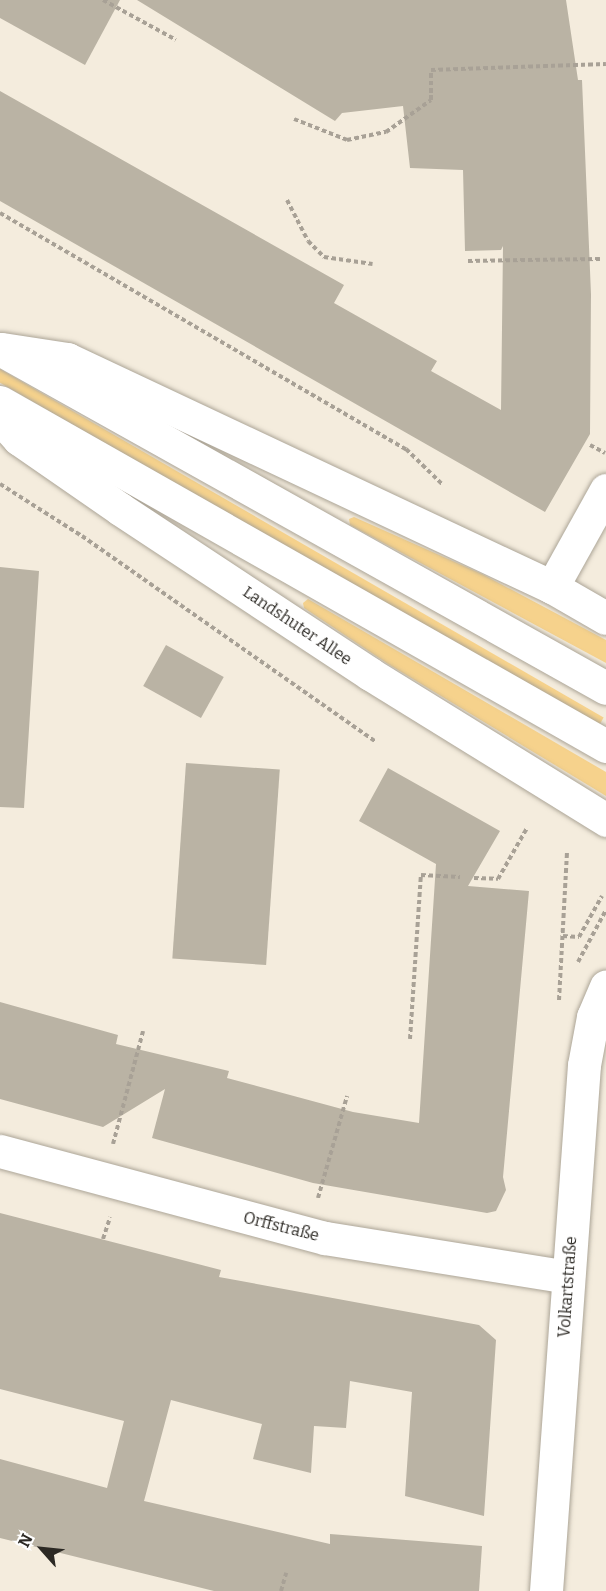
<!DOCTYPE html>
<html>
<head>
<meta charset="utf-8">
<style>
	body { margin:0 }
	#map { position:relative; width:606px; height:1591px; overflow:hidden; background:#f4ecdd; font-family:Bitter,serif }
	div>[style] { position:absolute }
	.green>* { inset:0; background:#f6d28c; transform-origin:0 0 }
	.building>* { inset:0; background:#bab3a4; transform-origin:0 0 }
	.path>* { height:4px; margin-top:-2px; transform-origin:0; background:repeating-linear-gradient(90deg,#a8a196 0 4.5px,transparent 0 7.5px) }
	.roads { filter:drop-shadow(0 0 2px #aca597) drop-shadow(0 0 2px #aca597) }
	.minor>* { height:33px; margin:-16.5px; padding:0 16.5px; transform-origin:16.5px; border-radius:16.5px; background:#fff }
	.major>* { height:33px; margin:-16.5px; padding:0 16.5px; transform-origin:16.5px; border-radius:16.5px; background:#fff }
	.highway>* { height:33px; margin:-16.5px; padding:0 16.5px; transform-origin:16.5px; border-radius:16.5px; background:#fff }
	span { translate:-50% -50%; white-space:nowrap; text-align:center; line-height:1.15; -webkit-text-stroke:6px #fff; paint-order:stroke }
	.street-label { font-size:16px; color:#2c2924 }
	.north { position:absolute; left:12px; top:1519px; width:60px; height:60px; -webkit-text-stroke:4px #fff; paint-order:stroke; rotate:297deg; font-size:16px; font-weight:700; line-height:24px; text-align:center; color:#2c2924 }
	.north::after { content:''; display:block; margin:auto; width:21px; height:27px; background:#2c2924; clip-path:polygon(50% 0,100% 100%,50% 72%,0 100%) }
</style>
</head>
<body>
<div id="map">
	<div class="green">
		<div style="left:0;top:369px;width:697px;height:12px;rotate:30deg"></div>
		<div style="clip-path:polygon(354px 517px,482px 574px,606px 640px,606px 663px,350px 525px,349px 519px)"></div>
		<div style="clip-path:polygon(308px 599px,606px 772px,606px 796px,388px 664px,304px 608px,303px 603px)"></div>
	</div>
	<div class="building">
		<div style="clip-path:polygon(0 0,120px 0,85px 65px,0 18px)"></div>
		<div style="clip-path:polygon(137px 0,566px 0,578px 80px,582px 80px,591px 294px,590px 434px,545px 512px,0 201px,0 91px,344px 285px,334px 303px,437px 361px,431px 371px,501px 410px,503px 246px,501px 250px,465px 251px,463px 170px,410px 168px,403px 106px,342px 113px,335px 121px)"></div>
		<div style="clip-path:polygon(0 567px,39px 571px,24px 808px,0 807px)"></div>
		<div style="left:166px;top:645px;width:66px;height:47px;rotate:29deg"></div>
		<div style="left:186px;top:763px;width:94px;height:196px;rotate:4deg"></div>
		<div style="clip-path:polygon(388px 768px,500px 831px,468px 886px,529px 891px,503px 1177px,506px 1190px,496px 1211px,487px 1213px,313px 1183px,152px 1138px,165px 1089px,103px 1127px,0 1099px,0 1002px,118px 1035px,116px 1044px,229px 1071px,227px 1078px,353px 1112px,419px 1123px,436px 864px,359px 821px)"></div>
		<div style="clip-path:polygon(0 1213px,221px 1270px,219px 1277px,479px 1325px,496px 1340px,484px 1516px,405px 1496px,412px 1392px,350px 1381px,346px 1428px,314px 1426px,311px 1473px,253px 1459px,262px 1424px,171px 1400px,144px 1501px,330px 1544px,330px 1534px,482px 1546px,479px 1591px,214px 1591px,0 1538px,0 1459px,107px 1488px,124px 1421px,0 1389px)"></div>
	</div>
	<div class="path">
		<div style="left:103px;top:0;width:83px;rotate:28.7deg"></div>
		<div style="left:294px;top:119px;width:57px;rotate:21.6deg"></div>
		<div style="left:347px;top:140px;width:40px;rotate:-12deg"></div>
		<div style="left:386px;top:132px;width:55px;rotate:-35.4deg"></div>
		<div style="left:431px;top:100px;width:30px;rotate:-90deg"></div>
		<div style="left:431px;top:70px;width:175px;rotate:-2deg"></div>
		<div style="left:287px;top:200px;width:46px;rotate:62.9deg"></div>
		<div style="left:308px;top:241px;width:23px;rotate:45deg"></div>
		<div style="left:324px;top:257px;width:49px;rotate:8.1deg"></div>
		<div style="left:0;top:213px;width:470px;rotate:30.2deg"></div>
		<div style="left:406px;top:449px;width:50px;rotate:44.2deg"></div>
		<div style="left:468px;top:261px;width:132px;rotate:-0.9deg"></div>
		<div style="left:590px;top:445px;width:17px;rotate:28deg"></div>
		<div style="left:0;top:484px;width:97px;rotate:32.4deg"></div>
		<div style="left:82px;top:536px;width:358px;rotate:35deg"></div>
		<div style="left:474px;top:878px;width:24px;rotate:2deg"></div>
		<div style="left:498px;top:879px;width:59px;rotate:-60.4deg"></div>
		<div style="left:563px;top:936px;width:16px;rotate:4deg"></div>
		<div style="left:579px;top:937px;width:47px;rotate:-60.7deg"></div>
		<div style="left:578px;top:962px;width:59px;rotate:-61.7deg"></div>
		<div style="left:559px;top:1000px;width:150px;rotate:-86.9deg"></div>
		<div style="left:410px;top:1039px;width:164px;rotate:-86.2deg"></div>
		<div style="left:421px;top:875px;width:39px;rotate:3deg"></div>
		<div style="left:113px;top:1144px;width:117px;rotate:-75.1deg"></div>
		<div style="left:318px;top:1198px;width:106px;rotate:-74.1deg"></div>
		<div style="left:103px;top:1239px;width:23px;rotate:-72deg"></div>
		<div style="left:281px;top:1591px;width:19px;rotate:-74deg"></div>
	</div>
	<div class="roads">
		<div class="minor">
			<div style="left:552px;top:587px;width:111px;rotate:-60.9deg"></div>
			<div style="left:0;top:1151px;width:336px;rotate:15deg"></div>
			<div style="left:325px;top:1238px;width:246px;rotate:9.1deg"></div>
			<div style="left:546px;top:1591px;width:527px;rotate:-85.87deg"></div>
			<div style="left:584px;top:1065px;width:49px;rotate:-79.4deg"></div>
			<div style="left:593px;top:1017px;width:33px;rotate:-67deg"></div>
		</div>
		<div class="major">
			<div style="left:2px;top:349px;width:66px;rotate:8.7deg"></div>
			<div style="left:67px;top:359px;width:536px;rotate:25.18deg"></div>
			<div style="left:552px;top:587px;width:62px;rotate:29.9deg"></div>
			<div style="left:0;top:418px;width:28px;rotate:48deg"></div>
			<div style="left:19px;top:439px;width:123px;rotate:34.7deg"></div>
			<div style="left:120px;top:509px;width:300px;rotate:33.4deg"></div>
			<div style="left:370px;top:674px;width:278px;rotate:31.7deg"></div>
		</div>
		<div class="highway">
			<div style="left:0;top:349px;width:694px;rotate:29.22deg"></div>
			<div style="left:0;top:402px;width:697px;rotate:29.58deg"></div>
		</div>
	</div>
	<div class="street-label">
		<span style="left:297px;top:626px;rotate:34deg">Landshuter Allee</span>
		<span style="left:281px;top:1227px;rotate:14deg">Orffstraße</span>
		<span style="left:568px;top:1287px;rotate:-86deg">Volkartstraße</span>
	</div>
	<div class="north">N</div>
</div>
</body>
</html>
